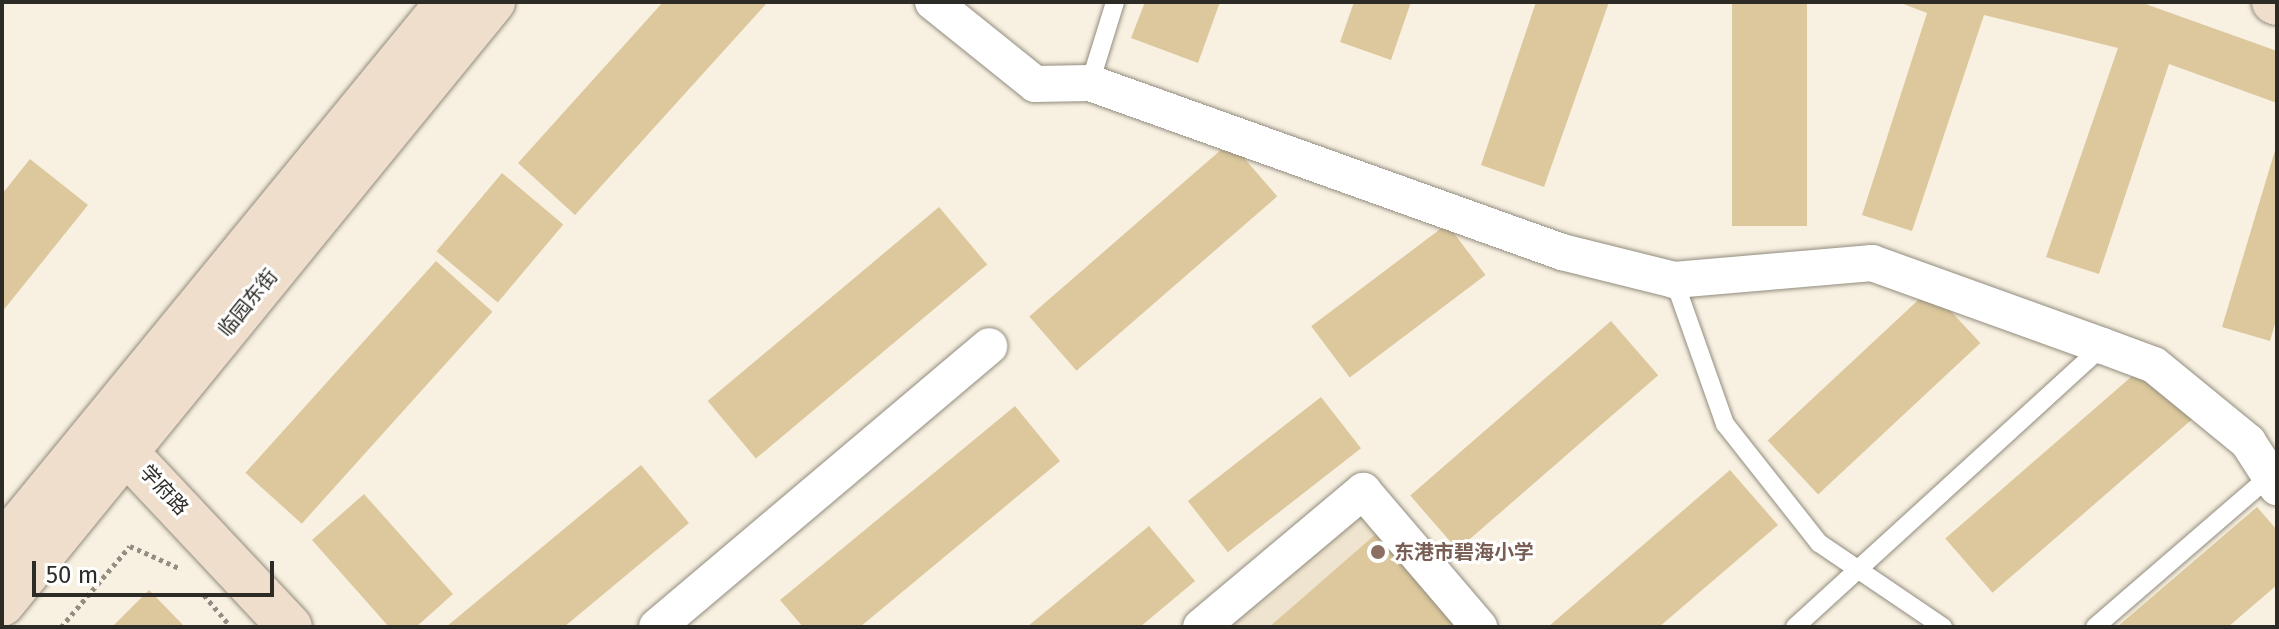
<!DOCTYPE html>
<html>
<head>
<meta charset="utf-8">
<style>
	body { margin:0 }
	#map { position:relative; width:2279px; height:629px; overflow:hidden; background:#f8f1e2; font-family:"Fira Sans","Noto Sans SC",sans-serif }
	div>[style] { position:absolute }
	.built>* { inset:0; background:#efe4cf }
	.building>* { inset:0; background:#dcc89c; transform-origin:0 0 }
	.path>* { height:5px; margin-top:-2.5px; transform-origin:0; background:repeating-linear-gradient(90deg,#938e84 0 4px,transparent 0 8px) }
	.roads { filter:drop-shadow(0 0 2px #928c7e) drop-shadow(0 0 2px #928c7e) }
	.lane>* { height:18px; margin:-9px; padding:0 9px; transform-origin:9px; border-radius:9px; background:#fff }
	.street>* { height:36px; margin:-18px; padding:0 18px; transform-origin:18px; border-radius:18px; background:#fff }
	.secondary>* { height:44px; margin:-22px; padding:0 22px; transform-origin:22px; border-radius:22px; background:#eedecb }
	.dots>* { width:22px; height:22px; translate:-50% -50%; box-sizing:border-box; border:4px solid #fff; border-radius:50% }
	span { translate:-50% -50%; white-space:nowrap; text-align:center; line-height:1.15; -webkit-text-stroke:6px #fff; paint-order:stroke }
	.street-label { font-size:20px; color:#2d2b25 }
	.education-label { font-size:20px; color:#785e54; font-weight:700 }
	.left { translate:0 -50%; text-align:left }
	.frame { position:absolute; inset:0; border:4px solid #2d2b25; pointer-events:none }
	.scale { position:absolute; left:32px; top:561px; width:242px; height:36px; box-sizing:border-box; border:4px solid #2d2b25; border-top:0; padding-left:10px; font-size:24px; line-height:28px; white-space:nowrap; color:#2d2b25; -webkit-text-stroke:6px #fff; paint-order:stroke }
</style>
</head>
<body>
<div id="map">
	<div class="built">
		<div style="clip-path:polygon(1387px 494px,1501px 627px,1230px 627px)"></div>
	</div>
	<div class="building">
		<div style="clip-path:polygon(663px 2px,766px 4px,575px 215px,518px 163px)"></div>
		<div style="clip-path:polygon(1145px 2px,1220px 2px,1198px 63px,1131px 38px)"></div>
		<div style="clip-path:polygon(1354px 2px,1411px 2px,1391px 60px,1340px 42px)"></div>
		<div style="clip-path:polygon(1536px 2px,1609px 2px,1544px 187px,1481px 165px)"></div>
		<div style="left:1732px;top:2px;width:75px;height:224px"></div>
		<div style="clip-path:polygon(1898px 2px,2140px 2px,2277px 51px,2277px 103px,2169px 64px,2099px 274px,2046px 257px,2118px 48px,1984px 15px,1912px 231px,1862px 215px,1927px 13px)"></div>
		<div style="left:1230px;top:142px;width:72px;height:266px;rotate:49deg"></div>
		<div style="clip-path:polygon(2276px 147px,2277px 317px,2270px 341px,2222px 327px)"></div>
		<div style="clip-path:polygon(30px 159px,88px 205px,2px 312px,2px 194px)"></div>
		<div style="left:502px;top:173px;width:80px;height:102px;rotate:40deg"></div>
		<div style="left:939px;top:207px;width:75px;height:302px;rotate:50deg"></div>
		<div style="left:1447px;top:224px;width:64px;height:170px;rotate:53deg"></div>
		<div style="left:436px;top:261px;width:76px;height:285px;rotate:42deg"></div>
		<div style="left:1930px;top:289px;width:74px;height:222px;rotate:47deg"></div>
		<div style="left:1611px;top:321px;width:72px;height:266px;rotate:49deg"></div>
		<div style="left:2146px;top:364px;width:72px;height:266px;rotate:49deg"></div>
		<div style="left:1321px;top:397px;width:65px;height:169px;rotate:52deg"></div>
		<div style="clip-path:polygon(1015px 406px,1060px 461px,860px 627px,803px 627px,780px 600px)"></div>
		<div style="clip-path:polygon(641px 465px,689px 523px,564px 627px,446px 627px)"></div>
		<div style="clip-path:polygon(1730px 470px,1778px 525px,1659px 627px,1548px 627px)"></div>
		<div style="clip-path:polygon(364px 494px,453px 594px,416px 627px,389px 627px,312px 540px)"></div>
		<div style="clip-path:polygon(2257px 507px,2277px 530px,2277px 585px,2228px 627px,2117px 627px)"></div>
		<div style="clip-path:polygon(1149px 526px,1195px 581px,1140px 627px,1027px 627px)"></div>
		<div style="clip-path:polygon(1384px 527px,1471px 627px,1269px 627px)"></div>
		<div style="clip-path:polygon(149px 590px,185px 627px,112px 627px)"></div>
	</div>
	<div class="path">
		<div style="left:204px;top:595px;width:42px;rotate:49.8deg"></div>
		<div style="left:61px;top:627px;width:106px;rotate:-49.6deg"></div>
		<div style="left:130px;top:546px;width:56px;rotate:24.3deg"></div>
	</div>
	<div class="roads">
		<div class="lane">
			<div style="left:1090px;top:83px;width:85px;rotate:-72.8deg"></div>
			<div style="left:1674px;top:280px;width:153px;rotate:70.5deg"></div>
			<div style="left:1725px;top:424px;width:152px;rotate:51.7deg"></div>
			<div style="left:1819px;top:543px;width:150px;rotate:34.1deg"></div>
			<div style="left:1795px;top:627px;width:417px;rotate:-42.4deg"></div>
			<div style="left:2095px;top:627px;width:231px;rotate:-40.8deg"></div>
		</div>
		<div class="street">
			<div style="left:933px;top:2px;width:131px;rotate:38.8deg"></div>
			<div style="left:1035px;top:84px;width:55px;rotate:-1deg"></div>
			<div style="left:1090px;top:83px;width:501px;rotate:19.7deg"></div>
			<div style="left:1562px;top:252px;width:115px;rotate:14deg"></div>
			<div style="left:1674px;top:280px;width:199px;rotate:-4.9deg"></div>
			<div style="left:1872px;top:263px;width:245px;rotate:19.8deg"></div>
			<div style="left:2103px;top:346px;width:54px;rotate:20.4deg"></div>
			<div style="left:2154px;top:365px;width:122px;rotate:39.3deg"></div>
			<div style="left:2248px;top:442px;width:54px;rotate:57.2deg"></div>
			<div style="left:657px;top:627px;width:435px;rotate:-40.2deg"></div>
			<div style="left:1201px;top:627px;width:212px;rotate:-40deg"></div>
			<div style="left:1363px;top:491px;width:179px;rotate:49.5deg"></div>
		</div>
		<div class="secondary">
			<div style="left:2274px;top:2px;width:3px;rotate:18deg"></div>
			<div style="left:105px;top:430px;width:270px;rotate:46.8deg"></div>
			<div style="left:2px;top:546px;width:703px;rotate:-50.65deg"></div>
			<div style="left:2px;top:604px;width:777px;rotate:-50.8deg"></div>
		</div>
	</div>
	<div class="dots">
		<div style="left:1378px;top:552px;background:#8d6e63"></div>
	</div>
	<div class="street-label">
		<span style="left:248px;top:303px;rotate:-51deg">临园东街</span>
		<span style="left:164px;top:490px;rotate:47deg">学府路</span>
	</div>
	<div class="education-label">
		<span class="left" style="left:1394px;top:552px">东港市碧海小学</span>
	</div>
	<div class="frame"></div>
	<div class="scale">50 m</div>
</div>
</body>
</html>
